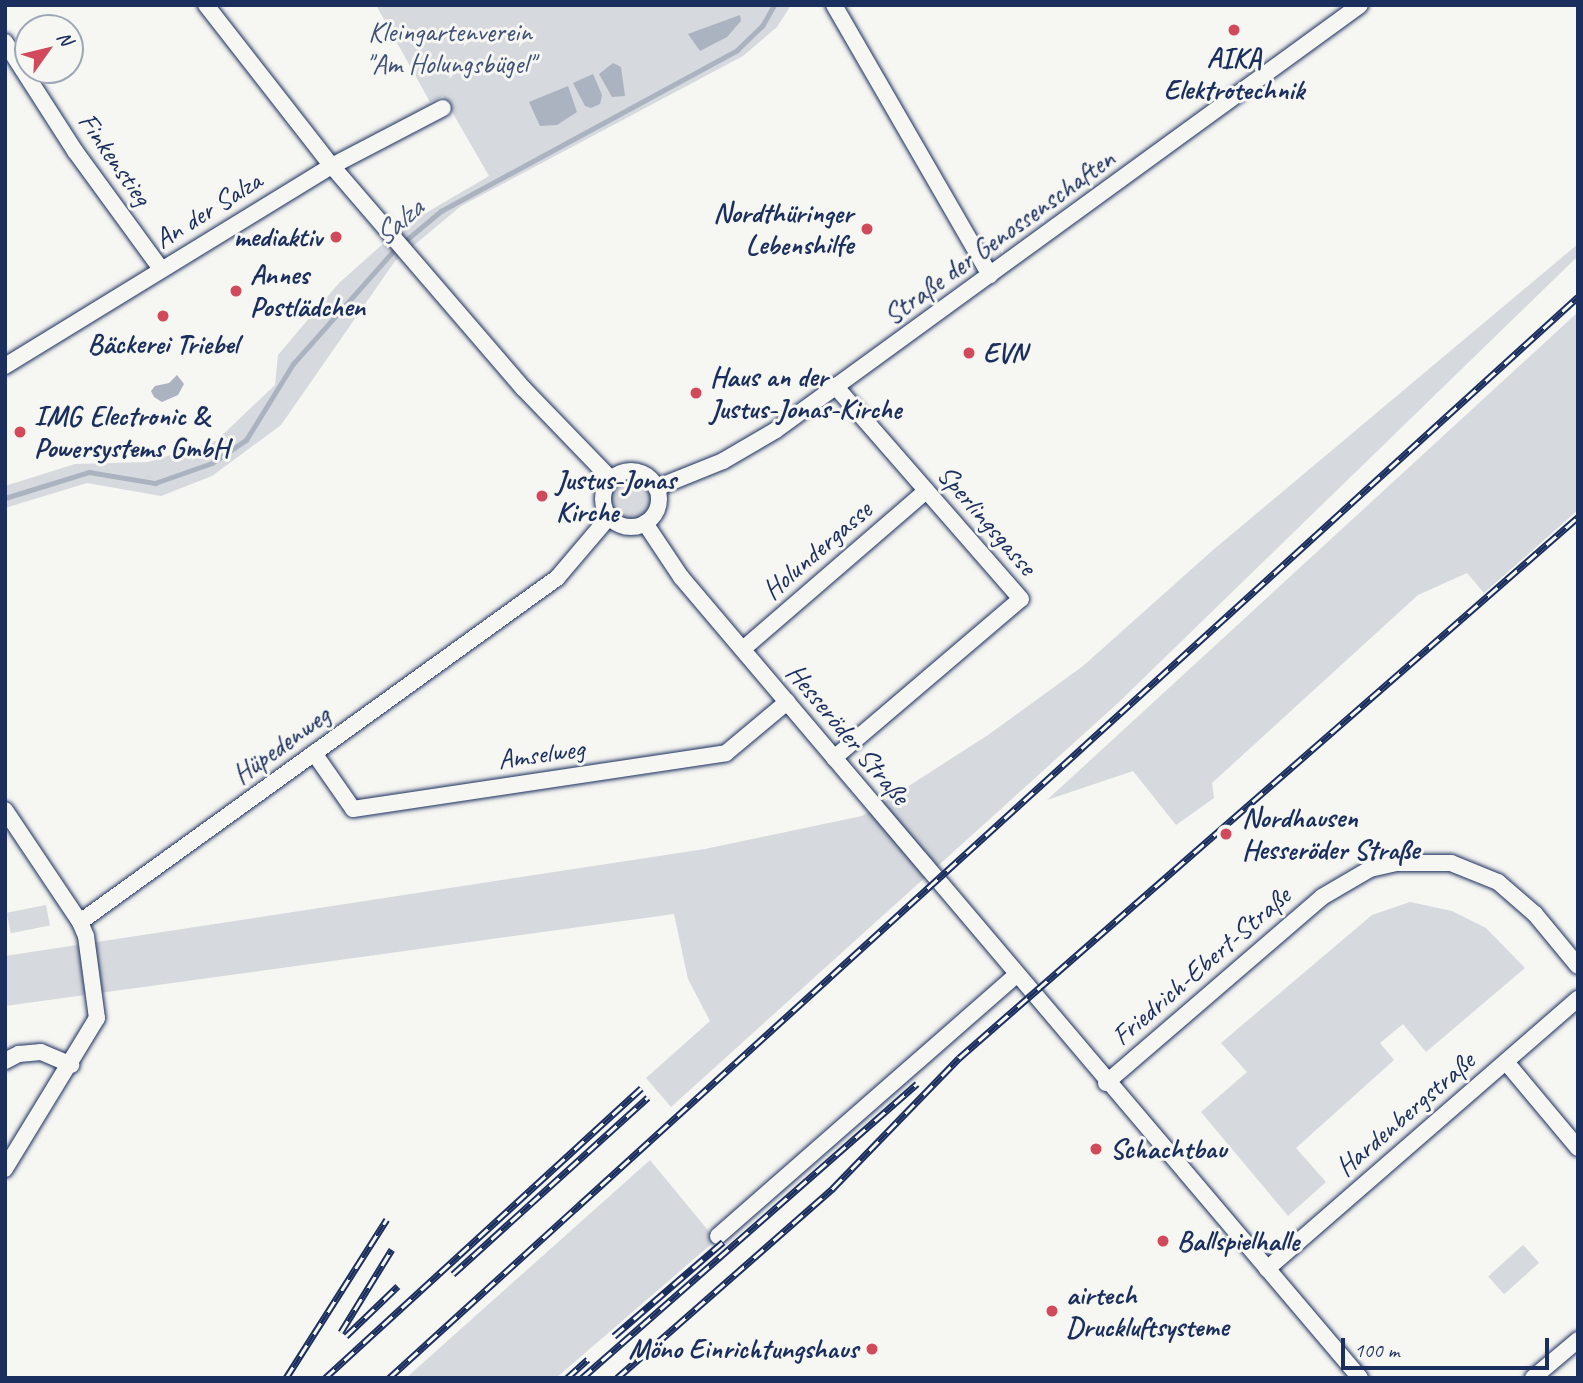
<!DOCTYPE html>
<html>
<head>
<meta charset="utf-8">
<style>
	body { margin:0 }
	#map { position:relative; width:1583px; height:1383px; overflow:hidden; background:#f6f6f2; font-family:Caveat,sans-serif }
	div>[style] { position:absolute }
	.green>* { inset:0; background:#d6d9dd; transform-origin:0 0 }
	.round { border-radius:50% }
	.water>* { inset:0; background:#abb2c0 }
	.stream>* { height:4.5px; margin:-2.25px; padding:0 2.25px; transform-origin:2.25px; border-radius:2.25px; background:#abb2c0 }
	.roads { filter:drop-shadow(0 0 2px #1b2f5e) drop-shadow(0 0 2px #1b2f5e) }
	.minor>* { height:16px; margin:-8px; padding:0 8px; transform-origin:8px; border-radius:8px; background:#f6f6f2 }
	.minor>.ring { margin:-8px; padding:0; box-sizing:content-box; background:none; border:16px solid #f6f6f2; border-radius:50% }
	.rail>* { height:7px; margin-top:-3.5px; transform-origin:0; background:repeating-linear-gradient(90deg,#f6f6f2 0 13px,#1b2f5e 0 26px); box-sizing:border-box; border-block:2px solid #1b2f5e }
	.dots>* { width:19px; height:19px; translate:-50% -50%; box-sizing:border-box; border:4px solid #f6f6f2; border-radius:50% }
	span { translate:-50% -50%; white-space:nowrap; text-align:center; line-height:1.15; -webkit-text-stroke:6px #f6f6f2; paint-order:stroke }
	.park-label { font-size:28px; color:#405177 }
	.poi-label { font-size:28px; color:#1b2f5e; font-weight:700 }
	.right { translate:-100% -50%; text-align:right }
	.left { translate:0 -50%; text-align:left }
	.street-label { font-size:28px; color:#1b2f5e }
	.water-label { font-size:30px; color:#46567b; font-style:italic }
	.frame { position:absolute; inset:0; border:7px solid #1b2f5e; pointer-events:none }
	.north { position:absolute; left:14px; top:14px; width:70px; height:70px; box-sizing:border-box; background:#f6f6f2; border:2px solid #9ea6b7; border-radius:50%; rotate:56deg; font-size:19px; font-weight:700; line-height:28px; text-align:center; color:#1b2f5e }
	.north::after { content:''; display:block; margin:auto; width:24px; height:32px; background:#d1495b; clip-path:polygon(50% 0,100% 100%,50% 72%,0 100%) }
	.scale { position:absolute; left:1341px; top:1338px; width:208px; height:32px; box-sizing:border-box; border:4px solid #1b2f5e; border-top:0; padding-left:9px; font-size:21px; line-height:24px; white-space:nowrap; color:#1b2f5e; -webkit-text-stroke:5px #f6f6f2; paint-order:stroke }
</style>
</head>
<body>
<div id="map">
	<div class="green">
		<div style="clip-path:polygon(376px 5px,791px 5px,777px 27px,743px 56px,461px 206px,395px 261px,281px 425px,212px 476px,161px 496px,87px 483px,5px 508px,5px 486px,75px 464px,148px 462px,216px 441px,275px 385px,278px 355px,339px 283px,402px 227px,489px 176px,443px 96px,430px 102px)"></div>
		<div style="clip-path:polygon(1578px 244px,1578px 256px,1118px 703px,671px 1107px,646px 1078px,710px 1021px,688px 979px,674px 914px,5px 1006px,5px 956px,705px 849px,862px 816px,988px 735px,1083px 666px,1213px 550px)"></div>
		<div style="clip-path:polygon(1578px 312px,1578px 510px,1484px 593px,1467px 573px,1418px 595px,1212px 783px,1214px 798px,1176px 825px,1133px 771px,1047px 800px)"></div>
		<div class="round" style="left:611px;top:477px;width:42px;height:42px"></div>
		<div style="clip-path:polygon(1410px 902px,1452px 911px,1486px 928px,1525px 968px,1426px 1052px,1403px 1024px,1380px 1043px,1394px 1060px,1296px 1148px,1326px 1182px,1288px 1216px,1201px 1112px,1247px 1072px,1221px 1043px,1372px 915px)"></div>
		<div style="left:46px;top:905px;width:21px;height:40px;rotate:79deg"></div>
		<div style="clip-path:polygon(650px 1160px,716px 1240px,556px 1378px,406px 1378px)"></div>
		<div style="left:1523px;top:1245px;width:24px;height:47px;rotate:48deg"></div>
	</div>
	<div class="water">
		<div style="clip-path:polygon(740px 15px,741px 21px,727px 37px,700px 51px,688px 34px)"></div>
		<div style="clip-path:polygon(613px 63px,621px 67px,625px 96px,612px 97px,599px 74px)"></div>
		<div style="clip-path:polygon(593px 74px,602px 95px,600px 104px,591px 108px,585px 106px,573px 83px)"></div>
		<div style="clip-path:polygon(568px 86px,577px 112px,557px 125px,540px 126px,529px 102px)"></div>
		<div style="clip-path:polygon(177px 375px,184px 384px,178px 395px,162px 402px,154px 397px,151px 391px,155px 386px,169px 383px)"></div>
	</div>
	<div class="stream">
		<div style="left:404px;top:242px;width:48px;rotate:-40deg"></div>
		<div style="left:441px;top:211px;width:337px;rotate:-28.5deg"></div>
		<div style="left:737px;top:50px;width:35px;rotate:-44deg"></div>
		<div style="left:762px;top:26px;width:24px;rotate:-60deg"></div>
		<div style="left:5px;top:498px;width:88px;rotate:-17.2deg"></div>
		<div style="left:89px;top:472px;width:67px;rotate:9.5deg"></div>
		<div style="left:155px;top:483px;width:60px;rotate:-19.3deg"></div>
		<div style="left:212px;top:463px;width:41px;rotate:-34.1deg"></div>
		<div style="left:246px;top:440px;width:89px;rotate:-58.3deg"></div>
		<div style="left:293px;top:364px;width:157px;rotate:-48.4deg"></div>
	</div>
	<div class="roads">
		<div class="minor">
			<div style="left:206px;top:5px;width:204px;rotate:52deg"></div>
			<div style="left:332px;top:166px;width:293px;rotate:49.3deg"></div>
			<div style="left:523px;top:388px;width:127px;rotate:46deg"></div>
			<div style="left:834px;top:5px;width:312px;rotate:60deg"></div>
			<div style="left:5px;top:42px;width:130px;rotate:57.3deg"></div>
			<div style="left:75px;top:151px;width:146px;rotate:53.9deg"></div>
			<div style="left:5px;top:366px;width:383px;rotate:-31.5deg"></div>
			<div style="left:332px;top:166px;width:125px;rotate:-27.6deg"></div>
			<div class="ring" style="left:603px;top:471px;width:40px;height:40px"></div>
			<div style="left:656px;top:488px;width:72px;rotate:-21.9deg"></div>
			<div style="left:723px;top:461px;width:61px;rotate:-30.3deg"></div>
			<div style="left:776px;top:430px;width:722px;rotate:-36.04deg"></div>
			<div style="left:645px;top:523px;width:65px;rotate:56.3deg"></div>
			<div style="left:681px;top:577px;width:1050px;rotate:49.71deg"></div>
			<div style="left:743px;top:649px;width:242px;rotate:-40.8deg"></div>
			<div style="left:314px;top:753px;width:68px;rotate:55.1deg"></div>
			<div style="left:353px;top:809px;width:377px;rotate:-8.5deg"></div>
			<div style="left:726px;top:753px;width:80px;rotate:-39.9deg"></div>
			<div style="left:834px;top:758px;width:245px;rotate:-40.4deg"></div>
			<div style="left:1021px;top:599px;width:283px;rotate:-131.1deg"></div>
			<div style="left:5px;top:810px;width:135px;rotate:56.2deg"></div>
			<div style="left:80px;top:922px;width:15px;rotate:67deg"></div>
			<div style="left:86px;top:936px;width:83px;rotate:82.4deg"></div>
			<div style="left:97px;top:1018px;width:177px;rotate:121.4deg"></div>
			<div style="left:80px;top:922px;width:588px;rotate:-35.8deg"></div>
			<div style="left:557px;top:578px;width:80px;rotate:-49.6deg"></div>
			<div style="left:5px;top:1061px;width:16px;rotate:-27deg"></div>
			<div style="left:19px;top:1054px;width:22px;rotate:-5deg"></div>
			<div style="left:41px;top:1052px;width:33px;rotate:23deg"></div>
			<div style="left:1506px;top:1062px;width:112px;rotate:50.1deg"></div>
			<div style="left:1106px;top:1083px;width:285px;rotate:-40.7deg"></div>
			<div style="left:1322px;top:897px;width:56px;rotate:-30.3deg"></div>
			<div style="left:1370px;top:869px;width:26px;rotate:-13deg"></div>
			<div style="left:1395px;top:863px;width:56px"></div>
			<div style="left:1451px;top:863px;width:51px;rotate:22deg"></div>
			<div style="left:1498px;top:882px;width:49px;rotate:40.9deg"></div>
			<div style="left:1535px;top:914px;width:67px;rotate:50.4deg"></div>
			<div style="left:718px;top:1236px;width:396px;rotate:-41.2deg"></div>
			<div style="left:1267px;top:1269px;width:412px;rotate:-41deg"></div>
			<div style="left:1533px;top:1378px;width:59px;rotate:-40.2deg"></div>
		</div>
	</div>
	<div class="rail">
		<div style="left:453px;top:1274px;width:263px;rotate:-42.2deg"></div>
		<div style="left:341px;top:1332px;width:97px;rotate:-58.4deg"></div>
		<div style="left:346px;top:1336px;width:72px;rotate:-43.9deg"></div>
		<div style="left:614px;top:1336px;width:144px;rotate:-40.8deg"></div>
		<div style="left:286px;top:1378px;width:188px;rotate:-57.6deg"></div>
		<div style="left:325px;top:1378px;width:429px;rotate:-42.5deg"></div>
		<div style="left:389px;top:1378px;width:1607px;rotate:-42.28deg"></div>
		<div style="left:567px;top:1378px;width:28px;rotate:-42deg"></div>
		<div style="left:582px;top:1378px;width:446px;rotate:-41.3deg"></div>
		<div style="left:617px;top:1378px;width:288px;rotate:-41.3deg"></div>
		<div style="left:833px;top:1188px;width:181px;rotate:-45.9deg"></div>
		<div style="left:959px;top:1058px;width:822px;rotate:-41.15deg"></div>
	</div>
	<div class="dots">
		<div style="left:1234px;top:30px;background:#d1495b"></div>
		<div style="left:867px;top:229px;background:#d1495b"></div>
		<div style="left:336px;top:237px;background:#d1495b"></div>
		<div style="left:236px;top:291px;background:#d1495b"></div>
		<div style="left:163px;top:316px;background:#d1495b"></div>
		<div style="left:969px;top:353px;background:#d1495b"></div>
		<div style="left:696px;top:393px;background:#d1495b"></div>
		<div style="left:20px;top:432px;background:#d1495b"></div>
		<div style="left:542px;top:496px;background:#d1495b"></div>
		<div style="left:1226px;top:834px;background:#d1495b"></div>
		<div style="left:1096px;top:1149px;background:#d1495b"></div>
		<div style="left:1163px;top:1241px;background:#d1495b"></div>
		<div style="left:1052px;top:1311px;background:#d1495b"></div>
		<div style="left:872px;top:1349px;background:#d1495b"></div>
	</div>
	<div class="park-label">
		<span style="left:450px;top:48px">Kleingartenverein<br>"Am Holungsbügel"</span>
	</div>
	<div class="poi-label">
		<span style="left:1234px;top:74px">AIKA<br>Elektrotechnik</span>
		<span class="right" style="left:853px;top:229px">Nordthüringer<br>Lebenshilfe</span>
		<span class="right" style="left:322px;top:237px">mediaktiv</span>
		<span class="left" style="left:250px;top:291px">Annes<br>Postlädchen</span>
		<span style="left:163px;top:344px">Bäckerei Triebel</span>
		<span class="left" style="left:983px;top:353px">EVN</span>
		<span class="left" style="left:710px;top:393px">Haus an der<br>Justus-Jonas-Kirche</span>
		<span class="left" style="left:34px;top:432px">IMG Electronic &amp;<br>Powersystems GmbH</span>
		<span class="left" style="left:556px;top:496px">Justus-Jonas<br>Kirche</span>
		<span class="left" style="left:1242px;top:834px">Nordhausen<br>Hesseröder Straße</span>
		<span class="left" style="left:1110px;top:1149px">Schachtbau</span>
		<span class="left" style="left:1177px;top:1241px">Ballspielhalle</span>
		<span class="left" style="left:1066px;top:1311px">airtech<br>Druckluftsysteme</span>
		<span class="right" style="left:858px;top:1349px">Möno Einrichtungshaus</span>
	</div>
	<div class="street-label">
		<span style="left:115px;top:159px;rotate:55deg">Finkenstieg</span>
		<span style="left:208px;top:210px;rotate:-32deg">An der Salza</span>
		<span style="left:999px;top:237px;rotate:-36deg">Straße der Genossenschaften</span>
		<span style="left:987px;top:520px;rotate:49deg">Sperlingsgasse</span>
		<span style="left:817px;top:550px;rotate:-41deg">Holundergasse</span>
		<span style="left:848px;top:734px;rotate:50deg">Hesseröder Straße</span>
		<span style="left:281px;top:745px;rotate:-36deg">Hüpedenweg</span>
		<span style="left:541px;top:754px;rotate:-8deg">Amselweg</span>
		<span style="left:1201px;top:966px;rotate:-41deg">Friedrich-Ebert-Straße</span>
		<span style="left:1405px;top:1114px;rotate:-41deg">Hardenbergstraße</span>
	</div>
	<div class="water-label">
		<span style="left:398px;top:222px;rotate:-41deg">Salza</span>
	</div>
	<div class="frame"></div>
	<div class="north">N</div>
	<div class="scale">100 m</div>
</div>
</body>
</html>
